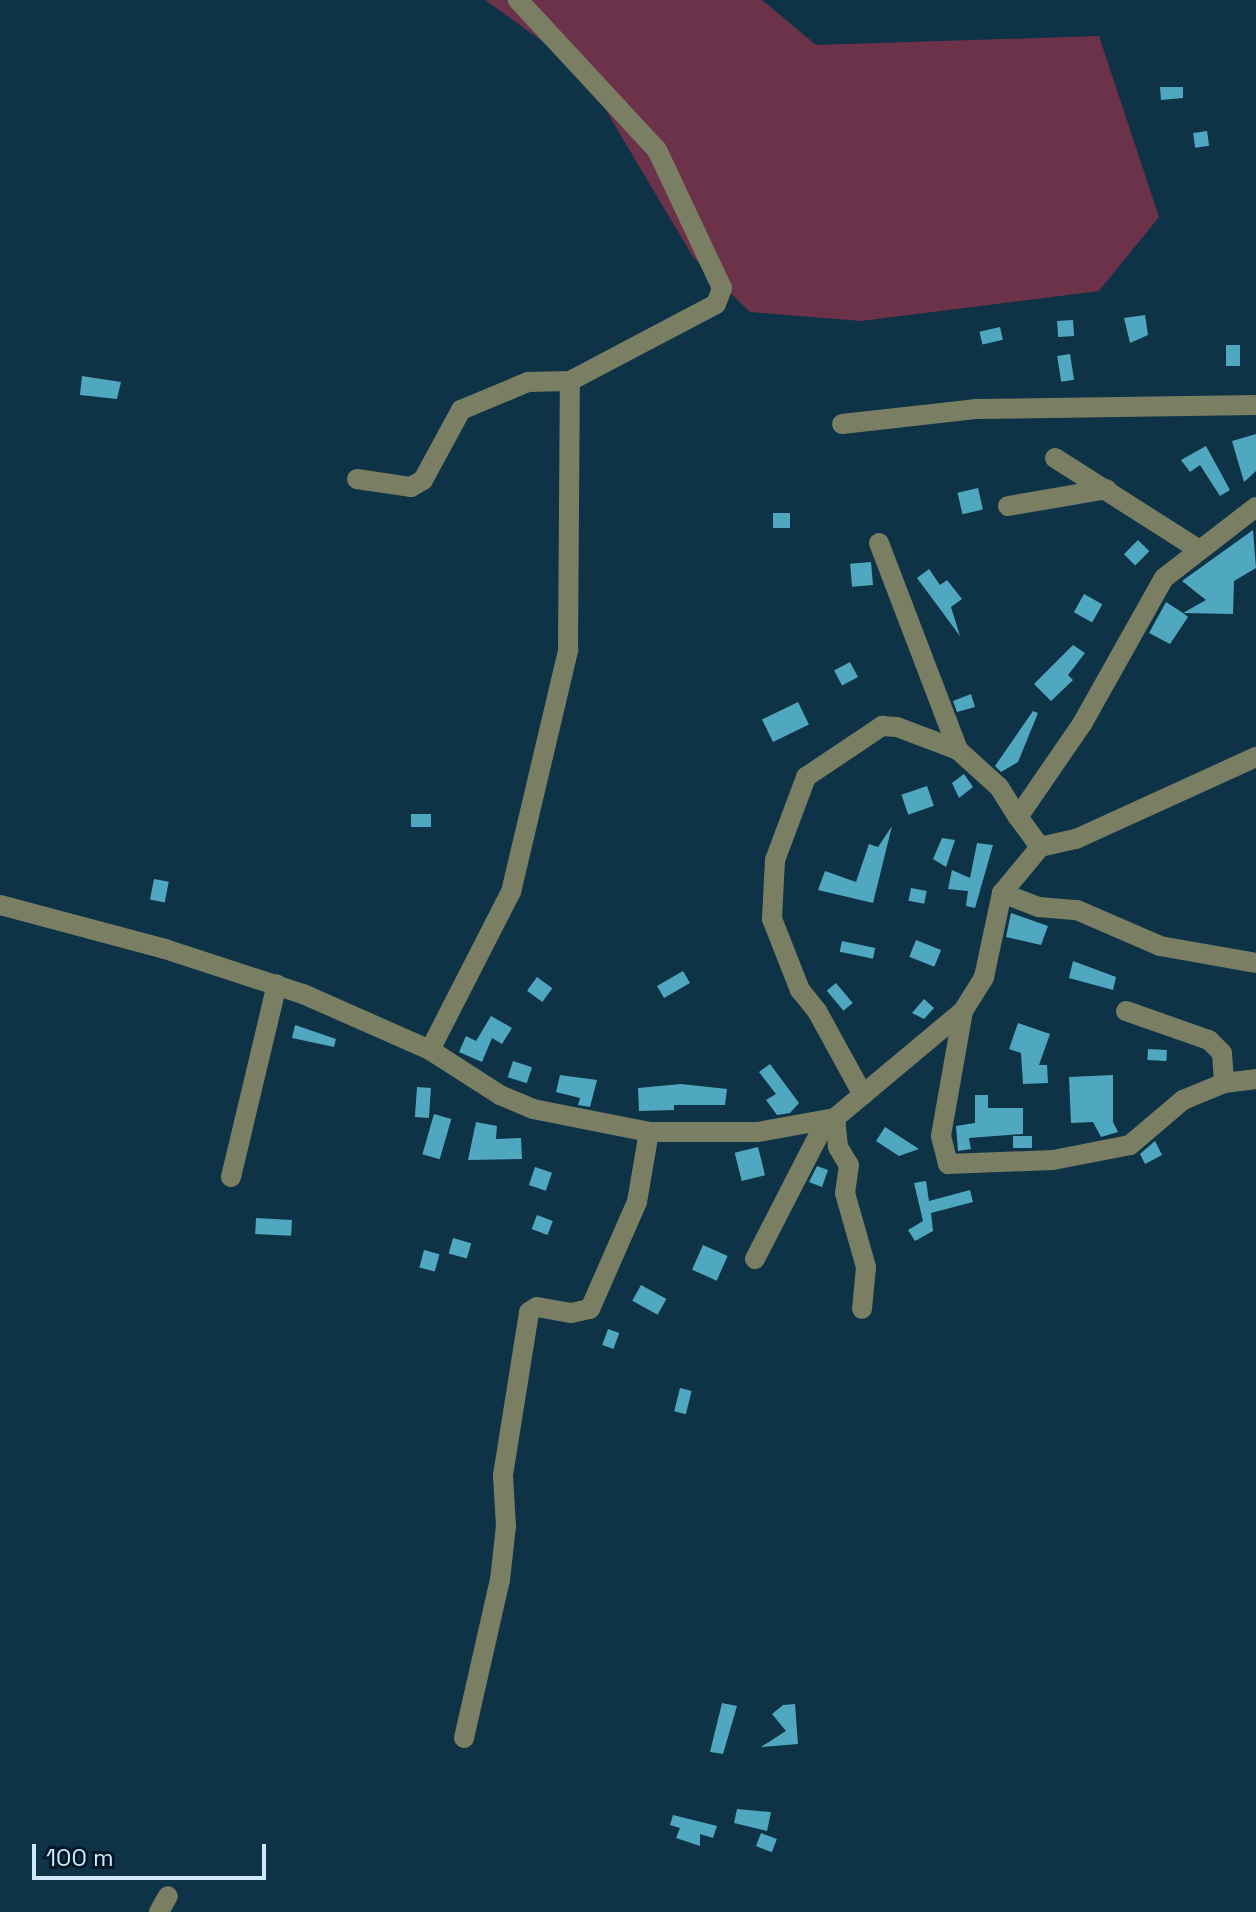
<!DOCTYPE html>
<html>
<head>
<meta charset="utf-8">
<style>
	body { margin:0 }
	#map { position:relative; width:1256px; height:1912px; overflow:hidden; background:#0e3346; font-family:"Space Grotesk",sans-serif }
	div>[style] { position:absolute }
	.green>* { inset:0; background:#6b3249 }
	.building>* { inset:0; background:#4fa8bf; transform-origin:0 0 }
	.minor>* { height:20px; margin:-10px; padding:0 10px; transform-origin:10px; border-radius:10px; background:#7a7f64 }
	span { translate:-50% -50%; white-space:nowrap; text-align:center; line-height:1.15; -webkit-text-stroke:8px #001929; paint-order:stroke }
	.scale { position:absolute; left:32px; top:1844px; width:234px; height:36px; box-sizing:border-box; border:4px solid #d0eafb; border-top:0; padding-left:10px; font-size:24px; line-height:28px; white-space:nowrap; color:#d0eafb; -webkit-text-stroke:6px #001929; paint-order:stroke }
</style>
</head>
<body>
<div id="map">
	<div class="green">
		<div style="clip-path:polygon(485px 0,762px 0,816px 45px,1099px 36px,1159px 217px,1099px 291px,861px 321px,750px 312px,693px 257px,582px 70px)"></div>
	</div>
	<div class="building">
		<div style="clip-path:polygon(1160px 87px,1183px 87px,1183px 98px,1161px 100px)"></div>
		<div style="left:1207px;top:131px;width:15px;height:14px;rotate:82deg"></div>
		<div style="clip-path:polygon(1145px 315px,1148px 335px,1130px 343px,1124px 318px)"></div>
		<div style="left:1073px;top:320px;width:16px;height:16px;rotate:86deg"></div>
		<div style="left:1000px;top:327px;width:13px;height:21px;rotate:77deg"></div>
		<div style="left:1226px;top:345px;width:14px;height:21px"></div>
		<div style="left:1070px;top:354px;width:26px;height:13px;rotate:81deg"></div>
		<div style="clip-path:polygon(82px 376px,121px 382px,117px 399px,80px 395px)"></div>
		<div style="clip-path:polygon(1256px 434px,1256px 471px,1244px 482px,1232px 441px)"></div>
		<div style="clip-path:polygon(1206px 446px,1230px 490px,1220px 496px,1200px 465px,1190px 472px,1181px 460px)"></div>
		<div style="left:978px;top:488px;width:22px;height:21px;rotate:77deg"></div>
		<div style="left:790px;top:513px;width:15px;height:17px;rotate:90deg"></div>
		<div style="clip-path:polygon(1253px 530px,1256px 568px,1234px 581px,1233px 614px,1183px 613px,1188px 617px,1170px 644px,1149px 633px,1166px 602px,1183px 613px,1206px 600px,1182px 581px)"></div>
		<div style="left:1138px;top:540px;width:16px;height:20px;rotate:45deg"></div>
		<div style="left:871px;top:562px;width:23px;height:21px;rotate:85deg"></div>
		<div style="clip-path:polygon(929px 569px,940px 585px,947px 580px,962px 599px,951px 607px,960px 636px,917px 578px)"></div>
		<div style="left:1084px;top:594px;width:21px;height:21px;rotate:29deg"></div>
		<div style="clip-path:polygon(1073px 645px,1085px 653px,1068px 675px,1073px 680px,1051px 701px,1034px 684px)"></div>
		<div style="left:850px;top:662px;width:17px;height:18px;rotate:62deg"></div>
		<div style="clip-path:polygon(971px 694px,975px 707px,957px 712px,953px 701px)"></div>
		<div style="left:798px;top:702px;width:25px;height:40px;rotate:64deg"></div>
		<div style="clip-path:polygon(1033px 711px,1038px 713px,1018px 762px,1001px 772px,995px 766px)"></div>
		<div style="clip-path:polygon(964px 774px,973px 787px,959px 798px,952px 783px)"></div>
		<div style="left:927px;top:786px;width:21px;height:27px;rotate:71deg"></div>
		<div style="left:411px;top:814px;width:20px;height:13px"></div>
		<div style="clip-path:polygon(892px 826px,873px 903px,818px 890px,825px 871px,856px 882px,869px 844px,878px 847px)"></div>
		<div style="clip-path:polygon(942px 838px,955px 840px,946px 867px,933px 859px)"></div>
		<div style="clip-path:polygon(977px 843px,993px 845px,975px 908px,966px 906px,968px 891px,948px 889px,952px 870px,970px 878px)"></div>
		<div style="left:154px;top:879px;width:15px;height:21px;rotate:11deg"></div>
		<div style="left:911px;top:888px;width:16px;height:13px;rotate:11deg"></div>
		<div style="clip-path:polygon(1011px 913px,1048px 926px,1041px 945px,1006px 937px)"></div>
		<div style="left:916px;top:940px;width:27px;height:18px;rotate:22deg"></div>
		<div style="left:842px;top:941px;width:34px;height:11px;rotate:12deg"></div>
		<div style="clip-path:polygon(1073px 961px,1116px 977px,1113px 990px,1069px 978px)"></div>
		<div style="left:683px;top:971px;width:14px;height:30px;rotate:60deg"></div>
		<div style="left:537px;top:977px;width:19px;height:17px;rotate:36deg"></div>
		<div style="left:836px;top:983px;width:26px;height:12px;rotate:50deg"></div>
		<div style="clip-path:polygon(924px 999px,934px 1008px,924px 1019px,912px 1013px)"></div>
		<div style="clip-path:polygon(491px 1016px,512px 1028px,502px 1044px,492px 1038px,482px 1062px,459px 1052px,466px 1036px,476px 1041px)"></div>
		<div style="clip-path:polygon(1018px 1023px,1050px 1034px,1039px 1065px,1047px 1065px,1048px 1083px,1023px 1084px,1021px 1053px,1009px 1049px)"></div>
		<div style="clip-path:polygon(295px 1025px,336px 1039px,334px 1047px,292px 1038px)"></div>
		<div style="left:1148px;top:1049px;width:19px;height:11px;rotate:3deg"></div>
		<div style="left:513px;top:1061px;width:20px;height:17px;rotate:18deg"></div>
		<div style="clip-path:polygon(770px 1064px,799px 1103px,790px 1113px,777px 1115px,766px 1100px,776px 1094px,759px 1072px)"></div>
		<div style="clip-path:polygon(560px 1075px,597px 1080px,590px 1107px,578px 1105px,580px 1098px,556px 1092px)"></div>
		<div style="clip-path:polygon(1113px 1075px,1113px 1122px,1118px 1132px,1101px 1137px,1093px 1122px,1071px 1123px,1069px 1077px)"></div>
		<div style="clip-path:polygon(681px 1084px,727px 1089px,725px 1105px,674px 1105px,674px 1110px,639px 1111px,638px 1088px)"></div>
		<div style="left:417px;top:1087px;width:14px;height:30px;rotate:4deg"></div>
		<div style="clip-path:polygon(975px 1095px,988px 1095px,988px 1108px,1023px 1108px,1023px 1134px,969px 1138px,971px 1149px,958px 1151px,956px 1126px,975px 1123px)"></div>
		<div style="left:434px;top:1114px;width:18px;height:42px;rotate:16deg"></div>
		<div style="clip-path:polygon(476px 1122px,497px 1126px,496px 1139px,521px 1138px,522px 1159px,468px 1160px)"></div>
		<div style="clip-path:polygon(885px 1127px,919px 1149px,899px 1156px,876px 1141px)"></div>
		<div style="left:1032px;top:1136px;width:12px;height:19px;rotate:90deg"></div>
		<div style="clip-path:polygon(1155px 1141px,1162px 1155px,1145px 1164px,1140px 1154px)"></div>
		<div style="left:758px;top:1147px;width:29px;height:24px;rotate:76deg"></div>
		<div style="clip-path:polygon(817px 1166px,828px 1170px,822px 1187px,809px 1182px)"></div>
		<div style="left:535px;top:1167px;width:18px;height:19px;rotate:19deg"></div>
		<div style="clip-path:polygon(926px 1181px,929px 1201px,970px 1190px,973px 1202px,931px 1213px,933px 1231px,915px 1241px,908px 1230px,923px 1221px,914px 1183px)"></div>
		<div style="left:537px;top:1215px;width:17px;height:15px;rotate:21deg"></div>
		<div style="left:256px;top:1218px;width:36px;height:16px;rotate:3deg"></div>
		<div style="left:453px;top:1238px;width:19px;height:16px;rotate:16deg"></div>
		<div style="left:703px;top:1245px;width:27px;height:27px;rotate:24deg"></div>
		<div style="left:424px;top:1250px;width:16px;height:18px;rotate:15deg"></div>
		<div style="left:641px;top:1285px;width:29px;height:18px;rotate:29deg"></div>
		<div style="left:608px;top:1329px;width:12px;height:17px;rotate:20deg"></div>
		<div style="left:680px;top:1388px;width:12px;height:24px;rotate:14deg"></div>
		<div style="clip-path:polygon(722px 1703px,737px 1706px,723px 1754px,710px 1752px)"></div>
		<div style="clip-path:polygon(795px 1704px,798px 1744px,761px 1747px,786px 1731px,772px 1714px,783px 1705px)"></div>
		<div style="clip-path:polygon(737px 1809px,771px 1812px,767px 1831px,734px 1823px)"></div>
		<div style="clip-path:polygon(673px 1815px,717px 1826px,713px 1838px,700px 1834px,700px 1846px,676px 1838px,680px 1828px,670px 1825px)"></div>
		<div style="left:761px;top:1833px;width:17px;height:14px;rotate:21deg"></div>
	</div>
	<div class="minor">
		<div style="left:842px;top:424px;width:134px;rotate:-6.4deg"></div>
		<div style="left:975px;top:409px;width:281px;rotate:-0.8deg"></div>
		<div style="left:1055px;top:458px;width:169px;rotate:32.5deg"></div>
		<div style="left:357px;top:479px;width:55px;rotate:8.4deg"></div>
		<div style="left:411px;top:487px;width:14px;rotate:-30deg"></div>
		<div style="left:423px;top:480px;width:80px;rotate:-61.5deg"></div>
		<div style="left:461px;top:410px;width:73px;rotate:-22.7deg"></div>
		<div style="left:528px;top:382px;width:42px;rotate:-1.4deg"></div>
		<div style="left:570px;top:381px;width:165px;rotate:-27.8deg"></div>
		<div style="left:716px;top:304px;width:17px;rotate:-69deg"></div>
		<div style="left:722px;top:288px;width:153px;rotate:-115.2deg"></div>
		<div style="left:657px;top:150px;width:205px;rotate:-132.8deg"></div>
		<div style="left:1008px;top:506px;width:100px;rotate:-9.7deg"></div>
		<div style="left:879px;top:543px;width:222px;rotate:69.1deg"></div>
		<div style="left:1040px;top:847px;width:37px;rotate:-126deg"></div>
		<div style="left:1018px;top:817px;width:113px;rotate:-55.5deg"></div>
		<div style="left:1082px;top:724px;width:167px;rotate:-60.7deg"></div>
		<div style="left:1164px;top:578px;width:116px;rotate:-37.7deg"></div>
		<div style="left:1002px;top:893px;width:40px;rotate:21deg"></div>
		<div style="left:1039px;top:907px;width:38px;rotate:5deg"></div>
		<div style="left:1077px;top:910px;width:90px;rotate:23.4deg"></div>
		<div style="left:1160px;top:946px;width:97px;rotate:10deg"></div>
		<div style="left:0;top:905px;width:171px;rotate:14.9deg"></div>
		<div style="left:165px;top:949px;width:145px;rotate:18.1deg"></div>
		<div style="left:303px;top:994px;width:139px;rotate:23.8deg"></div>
		<div style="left:430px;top:1050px;width:83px;rotate:32.7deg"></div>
		<div style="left:500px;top:1095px;width:36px;rotate:23deg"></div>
		<div style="left:533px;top:1109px;width:118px;rotate:11.2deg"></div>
		<div style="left:649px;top:1132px;width:109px"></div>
		<div style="left:758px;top:1132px;width:78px;rotate:-10.3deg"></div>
		<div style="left:835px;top:1118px;width:167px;rotate:-39.9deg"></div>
		<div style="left:963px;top:1011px;width:40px;rotate:-58deg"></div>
		<div style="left:984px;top:977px;width:86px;rotate:-77.9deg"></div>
		<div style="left:1002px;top:893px;width:60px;rotate:-50.4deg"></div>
		<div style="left:1040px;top:847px;width:37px;rotate:-13deg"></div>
		<div style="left:1076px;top:839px;width:198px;rotate:-24.5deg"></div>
		<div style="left:963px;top:1011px;width:127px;rotate:100deg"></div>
		<div style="left:941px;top:1136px;width:29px;rotate:76deg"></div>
		<div style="left:948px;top:1164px;width:105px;rotate:-2.2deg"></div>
		<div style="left:1053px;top:1160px;width:78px;rotate:-11deg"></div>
		<div style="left:1130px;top:1145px;width:70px;rotate:-40.3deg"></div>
		<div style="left:1183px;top:1100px;width:44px;rotate:-22.5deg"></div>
		<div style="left:1224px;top:1083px;width:32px;rotate:-7deg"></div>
		<div style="left:1126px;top:1011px;width:88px;rotate:19.3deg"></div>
		<div style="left:1209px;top:1040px;width:18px;rotate:45deg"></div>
		<div style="left:1222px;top:1053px;width:30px;rotate:86deg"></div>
		<div style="left:430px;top:1050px;width:178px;rotate:-62.9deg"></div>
		<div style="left:511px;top:892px;width:249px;rotate:-76.7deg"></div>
		<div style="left:568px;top:650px;width:269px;rotate:-89.6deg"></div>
		<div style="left:863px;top:1095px;width:96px;rotate:-118.7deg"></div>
		<div style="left:817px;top:1011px;width:27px;rotate:-129deg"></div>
		<div style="left:800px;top:990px;width:76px;rotate:-111.5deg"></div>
		<div style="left:772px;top:919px;width:59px;rotate:-87.1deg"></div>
		<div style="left:775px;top:860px;width:89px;rotate:-69.5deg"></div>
		<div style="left:806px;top:777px;width:92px;rotate:-33.9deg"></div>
		<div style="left:882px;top:726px;width:15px;rotate:4deg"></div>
		<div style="left:897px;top:727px;width:65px;rotate:20.7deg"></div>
		<div style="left:958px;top:750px;width:55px;rotate:42.1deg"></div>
		<div style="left:999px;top:787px;width:36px;rotate:58deg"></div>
		<div style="left:835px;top:1118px;width:29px;rotate:84deg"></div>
		<div style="left:838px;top:1147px;width:21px;rotate:59deg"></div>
		<div style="left:849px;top:1165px;width:28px;rotate:98deg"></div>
		<div style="left:845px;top:1193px;width:77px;rotate:74.2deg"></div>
		<div style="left:866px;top:1267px;width:42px;rotate:95.4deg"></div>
		<div style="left:231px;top:1177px;width:198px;rotate:-76.6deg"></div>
		<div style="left:755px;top:1259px;width:155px;rotate:-62.8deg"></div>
		<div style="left:464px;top:1738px;width:162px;rotate:-77.2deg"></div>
		<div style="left:500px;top:1580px;width:54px;rotate:-83.7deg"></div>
		<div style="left:506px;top:1526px;width:51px;rotate:-93.4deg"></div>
		<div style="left:503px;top:1475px;width:165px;rotate:-80.9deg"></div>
		<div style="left:529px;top:1312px;width:9px;rotate:-32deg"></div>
		<div style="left:537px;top:1307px;width:35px;rotate:10deg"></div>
		<div style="left:571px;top:1313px;width:19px;rotate:-12deg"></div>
		<div style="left:590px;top:1309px;width:117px;rotate:-66.3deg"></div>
		<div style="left:637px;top:1202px;width:71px;rotate:-80.3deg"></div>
		<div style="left:159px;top:1912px;width:18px;rotate:-61deg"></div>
	</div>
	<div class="scale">100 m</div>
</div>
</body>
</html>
